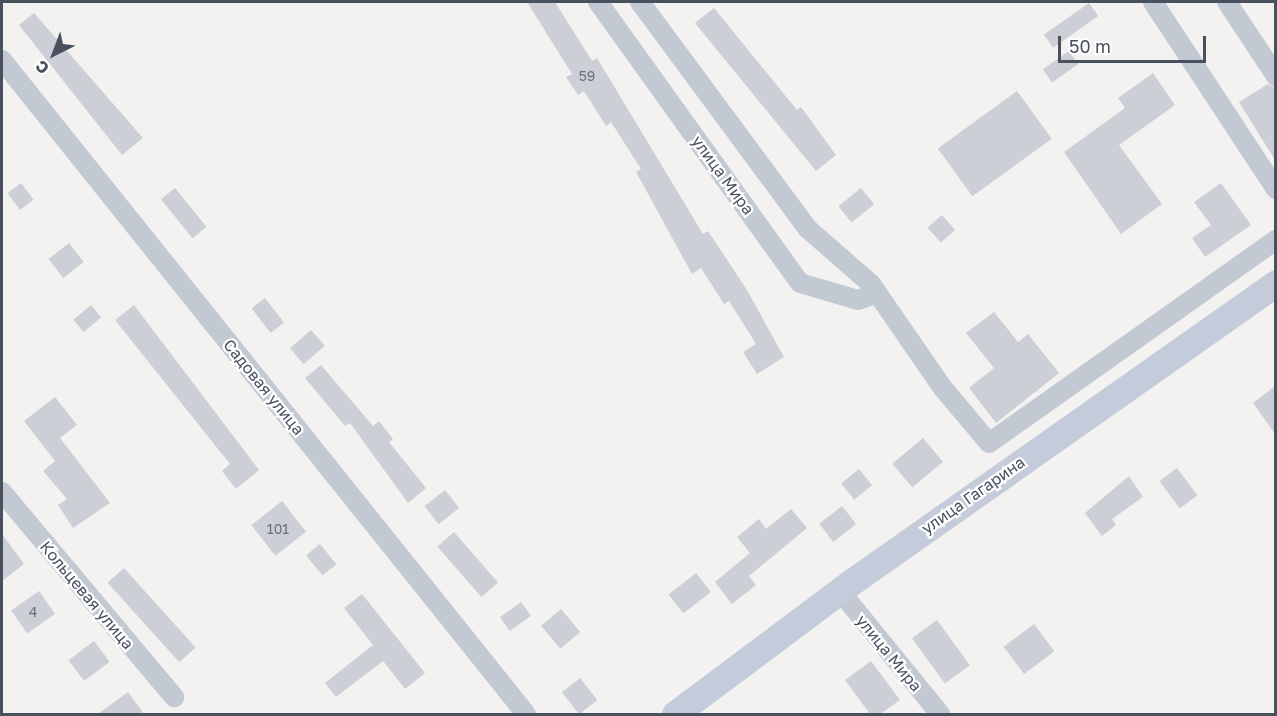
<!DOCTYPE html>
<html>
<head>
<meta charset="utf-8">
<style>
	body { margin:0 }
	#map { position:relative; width:1277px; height:716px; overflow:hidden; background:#f3f2f1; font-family:"Golos Text",sans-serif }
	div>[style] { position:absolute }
	.building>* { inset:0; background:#cdcfd7; transform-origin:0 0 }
	.street>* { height:20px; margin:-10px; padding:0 10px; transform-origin:10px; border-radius:10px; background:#c2c9d3 }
	.secondary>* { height:27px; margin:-13.5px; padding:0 13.5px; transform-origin:13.5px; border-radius:13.5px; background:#c4cbda }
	span { translate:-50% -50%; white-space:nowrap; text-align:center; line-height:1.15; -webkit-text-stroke:4.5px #fff; paint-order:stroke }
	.number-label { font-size:14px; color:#6a707d }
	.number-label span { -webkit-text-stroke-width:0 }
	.street-label { font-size:16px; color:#49515f }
	.frame { position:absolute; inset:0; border:3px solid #49515f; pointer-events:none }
	.north { position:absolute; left:24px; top:24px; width:60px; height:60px; -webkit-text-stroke:4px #fff; paint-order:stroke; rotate:222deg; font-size:16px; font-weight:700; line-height:24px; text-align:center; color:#49515f }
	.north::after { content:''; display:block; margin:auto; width:21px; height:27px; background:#49515f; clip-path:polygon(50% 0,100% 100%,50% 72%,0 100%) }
	.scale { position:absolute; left:1058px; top:36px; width:148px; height:27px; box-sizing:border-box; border:3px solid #49515f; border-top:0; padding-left:8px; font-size:18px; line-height:21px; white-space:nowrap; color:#49515f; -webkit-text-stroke:4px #fff; paint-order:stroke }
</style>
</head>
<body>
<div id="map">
	<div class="building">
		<div style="clip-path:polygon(527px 2px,555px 2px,592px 61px,597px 58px,703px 234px,708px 231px,747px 290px,784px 357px,757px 374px,743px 352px,756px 344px,729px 301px,724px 304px,701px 268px,692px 274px,636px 172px,641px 169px,611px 122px,606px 126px,584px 91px,578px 95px,566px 77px,572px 74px)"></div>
		<div style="left:1089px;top:3px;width:16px;height:55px;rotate:55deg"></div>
		<div style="clip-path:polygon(714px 8px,797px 110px,801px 107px,836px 155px,816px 171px,695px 23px)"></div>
		<div style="clip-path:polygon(34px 13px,143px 138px,122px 155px,19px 25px)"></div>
		<div style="left:1069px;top:51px;width:16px;height:32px;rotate:55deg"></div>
		<div style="clip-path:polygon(1153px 73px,1175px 105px,1119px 145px,1162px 204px,1121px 234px,1064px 152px,1125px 108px,1118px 98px)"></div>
		<div style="clip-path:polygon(1268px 84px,1275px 88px,1275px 160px,1239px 102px)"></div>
		<div style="left:1017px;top:91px;width:59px;height:98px;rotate:54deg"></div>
		<div style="left:21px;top:183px;width:21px;height:17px;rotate:53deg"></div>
		<div style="clip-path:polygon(1221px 183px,1251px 225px,1205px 257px,1192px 238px,1211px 225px,1194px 202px)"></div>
		<div style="left:175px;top:188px;width:50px;height:18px;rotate:51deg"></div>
		<div style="left:861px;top:188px;width:21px;height:29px;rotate:51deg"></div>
		<div style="left:942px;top:215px;width:20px;height:19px;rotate:49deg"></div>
		<div style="left:69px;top:243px;width:24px;height:26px;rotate:52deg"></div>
		<div style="left:265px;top:298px;width:31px;height:17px;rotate:52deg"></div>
		<div style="left:91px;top:305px;width:16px;height:23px;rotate:50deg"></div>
		<div style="clip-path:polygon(134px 305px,259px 470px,236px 489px,222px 471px,230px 464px,115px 320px)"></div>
		<div style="clip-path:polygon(994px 312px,1018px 342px,1028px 334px,1059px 373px,996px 423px,969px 388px,994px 368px,966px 333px)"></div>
		<div style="left:311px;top:330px;width:21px;height:28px;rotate:49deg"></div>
		<div style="clip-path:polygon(321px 365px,373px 426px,379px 421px,393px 439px,389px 442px,426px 488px,408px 503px,350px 423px,345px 426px,305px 378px)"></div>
		<div style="clip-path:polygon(1275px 386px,1275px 434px,1253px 403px)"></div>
		<div style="clip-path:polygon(55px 397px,77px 425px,60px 438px,110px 503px,73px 528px,58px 505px,67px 499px,43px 471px,55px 461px,24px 421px)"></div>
		<div style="left:923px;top:438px;width:31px;height:40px;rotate:50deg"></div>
		<div style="left:1177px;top:468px;width:34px;height:22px;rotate:53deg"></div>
		<div style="left:859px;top:469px;width:21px;height:23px;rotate:51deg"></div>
		<div style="clip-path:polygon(1129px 476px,1143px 497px,1112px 519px,1116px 525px,1102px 536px,1085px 513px)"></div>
		<div style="left:445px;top:490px;width:23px;height:26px;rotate:52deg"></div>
		<div style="left:282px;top:501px;width:39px;height:39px;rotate:52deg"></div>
		<div style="left:842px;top:506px;width:23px;height:29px;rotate:52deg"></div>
		<div style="clip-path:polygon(791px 509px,807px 528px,749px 576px,756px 585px,732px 604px,715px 582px,750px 553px,737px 537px,759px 519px,766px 529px)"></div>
		<div style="left:454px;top:532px;width:67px;height:22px;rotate:49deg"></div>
		<div style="clip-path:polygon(2px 534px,24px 564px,2px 581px)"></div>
		<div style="left:320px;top:544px;width:26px;height:18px;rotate:51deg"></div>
		<div style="left:124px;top:568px;width:107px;height:22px;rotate:48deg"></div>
		<div style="left:696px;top:573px;width:24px;height:35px;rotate:52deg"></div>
		<div style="left:39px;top:591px;width:28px;height:34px;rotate:55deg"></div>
		<div style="clip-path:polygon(362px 594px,425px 673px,405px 689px,383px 661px,336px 697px,325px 683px,373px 645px,344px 608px)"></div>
		<div style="left:521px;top:602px;width:17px;height:26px;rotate:54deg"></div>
		<div style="left:561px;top:609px;width:30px;height:26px;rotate:50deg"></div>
		<div style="left:937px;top:620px;width:56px;height:31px;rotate:54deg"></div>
		<div style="left:1034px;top:624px;width:34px;height:38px;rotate:53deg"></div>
		<div style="left:94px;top:641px;width:26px;height:32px;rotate:53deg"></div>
		<div style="clip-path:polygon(871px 661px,900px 700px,880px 714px,870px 714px,845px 680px)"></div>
		<div style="left:580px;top:678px;width:28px;height:23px;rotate:52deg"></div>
		<div style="clip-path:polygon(128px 692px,144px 714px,98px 714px)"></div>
	</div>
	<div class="street">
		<div style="left:598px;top:2px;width:346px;rotate:54.3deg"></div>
		<div style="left:800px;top:283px;width:60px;rotate:16.3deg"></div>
		<div style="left:858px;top:300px;width:20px;rotate:-20deg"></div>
		<div style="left:640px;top:2px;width:282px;rotate:53.5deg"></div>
		<div style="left:808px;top:229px;width:84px;rotate:41.1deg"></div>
		<div style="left:871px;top:284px;width:125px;rotate:55.4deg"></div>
		<div style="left:942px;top:387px;width:73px;rotate:50deg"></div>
		<div style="left:989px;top:443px;width:352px;rotate:-35.3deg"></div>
		<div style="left:1153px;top:2px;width:224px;rotate:56.7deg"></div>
		<div style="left:1227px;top:2px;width:89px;rotate:56.5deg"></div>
		<div style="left:2px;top:60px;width:838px;rotate:51.3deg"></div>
		<div style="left:2px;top:492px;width:268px;rotate:50deg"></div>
		<div style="left:840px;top:591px;width:159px;rotate:50.9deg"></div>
	</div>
	<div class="secondary">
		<div style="left:675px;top:714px;width:222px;rotate:-36.8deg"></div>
		<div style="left:853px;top:581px;width:517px;rotate:-35.16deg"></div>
	</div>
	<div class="number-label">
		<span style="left:587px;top:76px">59</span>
		<span style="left:278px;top:529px">101</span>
		<span style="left:33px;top:612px">4</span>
	</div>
	<div class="street-label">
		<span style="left:723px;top:175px;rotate:54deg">улица Мира</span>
		<span style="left:264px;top:387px;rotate:51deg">Садовая улица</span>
		<span style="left:973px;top:495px;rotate:-35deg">улица Гагарина</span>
		<span style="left:87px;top:595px;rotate:50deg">Кольцевая улица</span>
		<span style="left:889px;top:653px;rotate:51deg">улица Мира</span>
	</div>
	<div class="frame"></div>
	<div class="north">С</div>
	<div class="scale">50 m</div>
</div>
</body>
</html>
